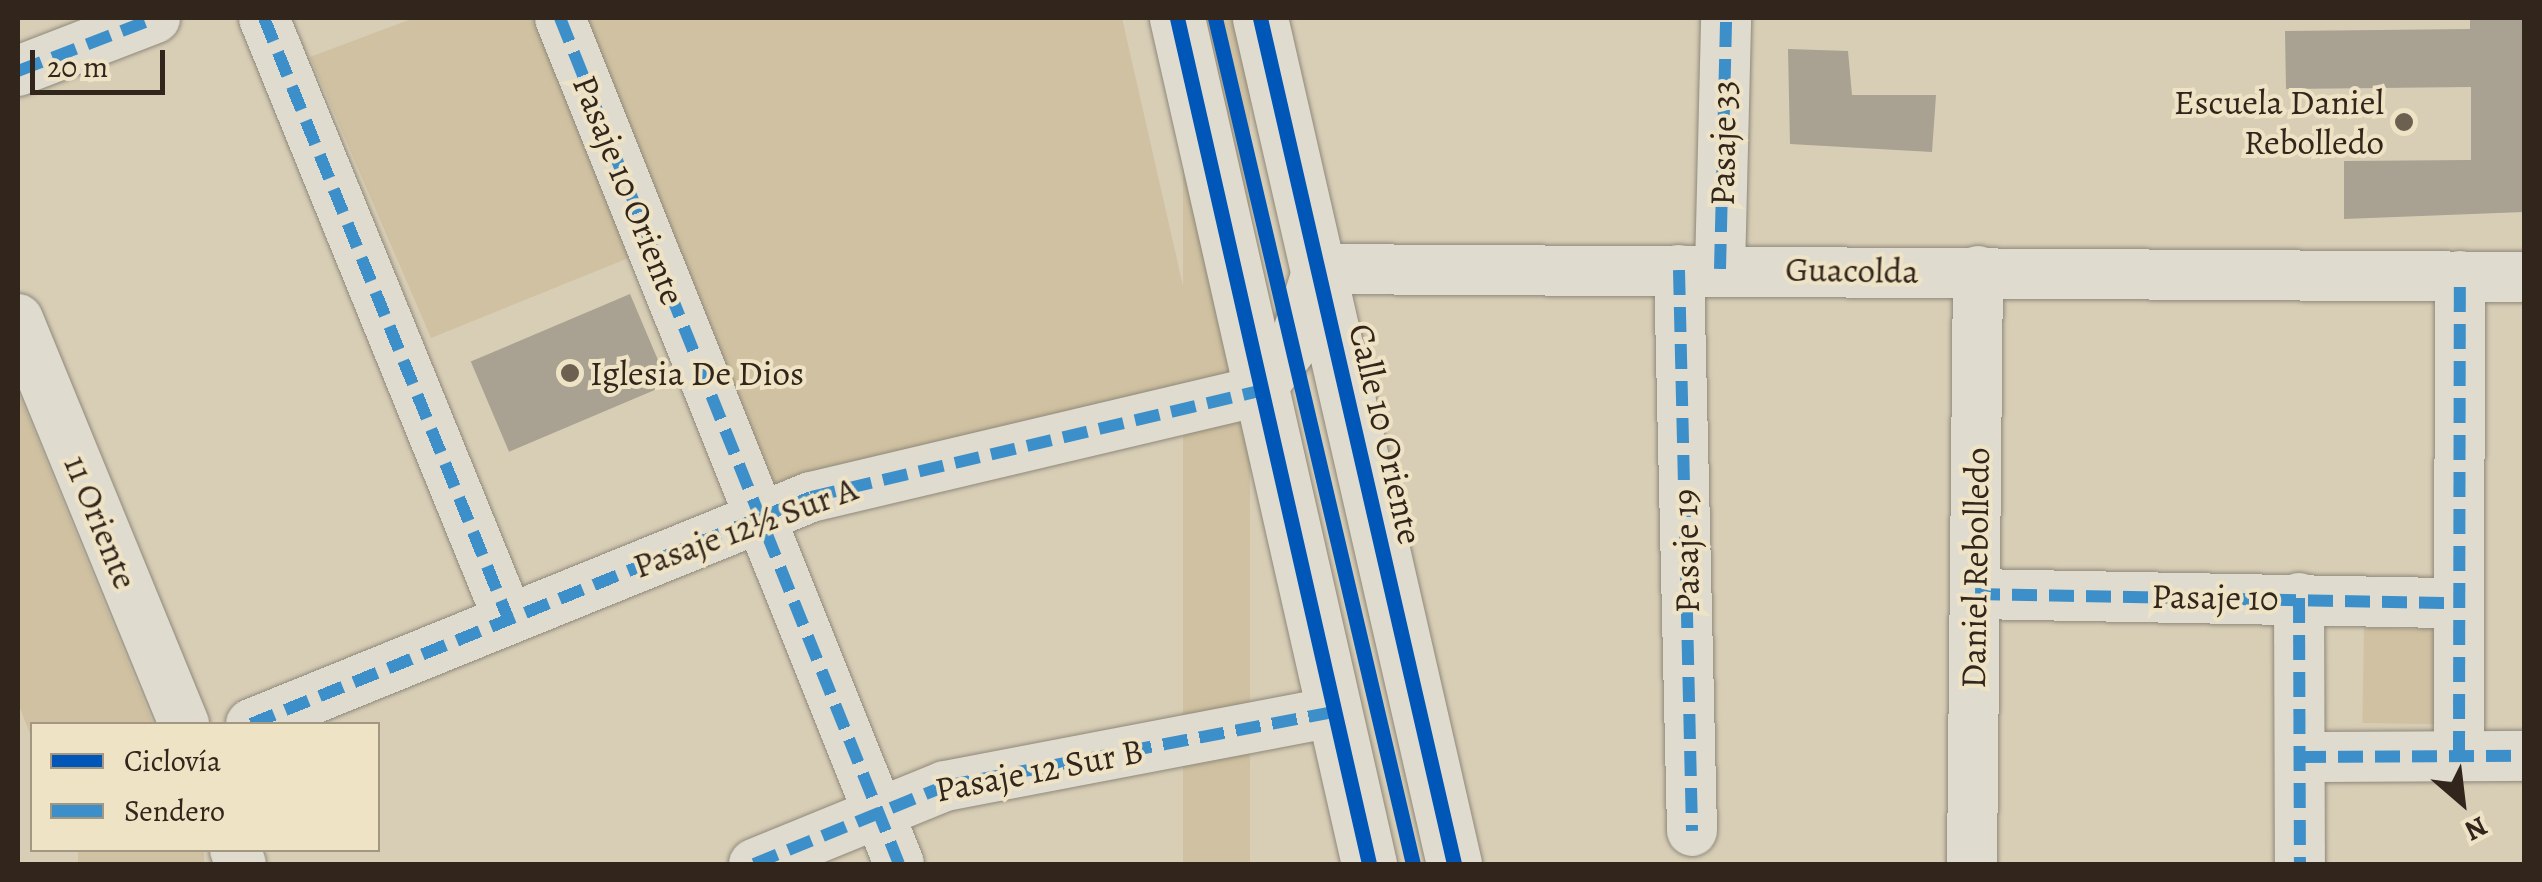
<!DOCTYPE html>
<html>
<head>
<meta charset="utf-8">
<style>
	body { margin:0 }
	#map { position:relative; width:2542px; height:882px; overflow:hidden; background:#d8ceb6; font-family:Alegreya,serif }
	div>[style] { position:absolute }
	.green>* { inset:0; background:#cfc1a1; transform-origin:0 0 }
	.building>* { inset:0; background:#a9a191; transform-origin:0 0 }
	.roads { filter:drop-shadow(0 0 2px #8f887a) drop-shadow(0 0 2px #8f887a) }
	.street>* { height:50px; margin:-25px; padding:0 25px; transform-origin:25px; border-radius:25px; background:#e0dbcf }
	.secondary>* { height:55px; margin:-27.5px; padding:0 27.5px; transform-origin:27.5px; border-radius:27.5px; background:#e0dbcf }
	.quiet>* { height:12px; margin-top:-6px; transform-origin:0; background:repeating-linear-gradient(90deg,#3c8fc9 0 25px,transparent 0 37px) }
	.cycleway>* { height:15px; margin:-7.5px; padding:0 7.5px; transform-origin:7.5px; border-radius:7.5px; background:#0057b8 }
	.dots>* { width:28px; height:28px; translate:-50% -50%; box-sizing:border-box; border:5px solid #efe3c6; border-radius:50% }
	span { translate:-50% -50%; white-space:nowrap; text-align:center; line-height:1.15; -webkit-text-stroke:8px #efe3c6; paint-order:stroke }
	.poi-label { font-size:35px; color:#32251b }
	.right { translate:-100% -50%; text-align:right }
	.left { translate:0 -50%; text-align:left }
	.street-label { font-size:35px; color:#32251b }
	.frame { position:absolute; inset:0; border:20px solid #32251b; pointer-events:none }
	.legend { position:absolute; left:30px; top:722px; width:350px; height:130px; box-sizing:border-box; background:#efe3c6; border:2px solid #a39782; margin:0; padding:12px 18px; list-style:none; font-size:30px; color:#32251b }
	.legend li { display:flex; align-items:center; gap:20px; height:50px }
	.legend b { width:50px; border:2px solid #a39782 }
	.north { position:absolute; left:2412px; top:752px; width:100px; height:100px; -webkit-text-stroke:8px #efe3c6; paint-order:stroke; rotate:152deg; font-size:28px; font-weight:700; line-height:40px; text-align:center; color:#32251b }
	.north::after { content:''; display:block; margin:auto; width:35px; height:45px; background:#32251b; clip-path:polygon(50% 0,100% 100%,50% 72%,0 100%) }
	.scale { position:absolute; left:30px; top:50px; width:135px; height:45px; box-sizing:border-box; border:5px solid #32251b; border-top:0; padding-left:12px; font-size:30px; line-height:35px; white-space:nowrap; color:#32251b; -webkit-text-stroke:8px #efe3c6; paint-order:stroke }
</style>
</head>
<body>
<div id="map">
	<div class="green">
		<div style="clip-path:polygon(414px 18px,547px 18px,641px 253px,431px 338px,310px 57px)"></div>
		<div style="clip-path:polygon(581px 18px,1122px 18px,1204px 378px,763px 493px)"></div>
		<div style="left:1183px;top:18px;width:67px;height:867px"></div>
		<div style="clip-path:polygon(18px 392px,153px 724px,32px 724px,32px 739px,18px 703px)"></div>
		<div style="left:2364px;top:628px;width:91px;height:95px;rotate:1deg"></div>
		<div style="left:78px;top:850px;width:126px;height:15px"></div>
	</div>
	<div class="building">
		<div style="clip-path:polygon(2470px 18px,2524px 18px,2524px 212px,2344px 219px,2344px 161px,2471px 160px,2471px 87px,2286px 89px,2285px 31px,2470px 29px)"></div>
		<div style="clip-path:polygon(1788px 49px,1848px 51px,1852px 95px,1936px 95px,1932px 152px,1790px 144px)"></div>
		<div style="left:630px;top:294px;width:98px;height:173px;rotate:67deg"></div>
	</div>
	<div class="roads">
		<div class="street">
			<div style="left:264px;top:18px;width:648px;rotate:67.87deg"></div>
			<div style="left:560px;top:18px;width:911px;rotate:68.16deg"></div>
			<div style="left:18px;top:71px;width:147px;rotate:-21.1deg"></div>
			<div style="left:1720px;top:269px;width:251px;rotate:-88.6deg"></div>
			<div style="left:1679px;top:270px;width:561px;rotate:88.67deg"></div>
			<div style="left:18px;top:319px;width:438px;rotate:67.7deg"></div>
			<div style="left:1975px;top:594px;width:481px;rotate:1.1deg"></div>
			<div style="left:2299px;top:598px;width:266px;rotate:89.8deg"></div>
			<div style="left:251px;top:724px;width:604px;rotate:-22.07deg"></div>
			<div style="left:811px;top:497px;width:460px;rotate:-13.3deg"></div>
			<div style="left:1259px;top:391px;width:58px;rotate:-52.7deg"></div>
			<div style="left:1294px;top:345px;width:80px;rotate:-72.5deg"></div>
			<div style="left:1318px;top:269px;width:1206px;rotate:0.38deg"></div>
			<div style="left:2459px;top:756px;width:480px;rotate:-89.9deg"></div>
			<div style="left:2301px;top:757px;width:223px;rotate:-0.3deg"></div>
			<div style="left:235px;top:850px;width:15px;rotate:67deg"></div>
			<div style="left:754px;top:864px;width:206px;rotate:-22.2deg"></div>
			<div style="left:945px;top:786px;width:396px;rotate:-10.8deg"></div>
			<div style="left:1972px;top:864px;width:593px;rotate:-89.42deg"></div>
		</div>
		<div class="secondary">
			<div style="left:1177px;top:18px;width:868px;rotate:77.21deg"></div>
			<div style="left:1260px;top:18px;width:868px;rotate:77.08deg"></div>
		</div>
	</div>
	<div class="quiet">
		<div style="left:264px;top:18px;width:648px;rotate:67.87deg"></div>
		<div style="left:560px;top:18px;width:911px;rotate:68.16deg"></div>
		<div style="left:18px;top:71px;width:147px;rotate:-21.1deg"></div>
		<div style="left:1720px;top:269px;width:251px;rotate:-88.6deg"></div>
		<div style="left:1679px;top:270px;width:561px;rotate:88.67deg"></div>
		<div style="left:1975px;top:594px;width:481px;rotate:1.1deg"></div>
		<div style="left:2299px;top:598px;width:266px;rotate:89.8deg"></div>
		<div style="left:251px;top:724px;width:604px;rotate:-22.07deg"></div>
		<div style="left:811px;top:497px;width:460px;rotate:-13.3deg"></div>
		<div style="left:2459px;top:756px;width:480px;rotate:-89.9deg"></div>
		<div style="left:2301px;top:757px;width:223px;rotate:-0.3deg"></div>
		<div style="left:754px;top:864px;width:206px;rotate:-22.2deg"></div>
		<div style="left:945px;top:786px;width:396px;rotate:-10.8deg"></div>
	</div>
	<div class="cycleway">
		<div style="left:1177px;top:18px;width:868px;rotate:77.21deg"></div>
		<div style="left:1215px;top:18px;width:869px;rotate:76.83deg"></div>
		<div style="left:1260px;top:18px;width:868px;rotate:77.08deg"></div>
	</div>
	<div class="dots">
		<div style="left:2404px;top:122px;background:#6c6051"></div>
		<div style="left:570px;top:373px;background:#6c6051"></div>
	</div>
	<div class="poi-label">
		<span class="right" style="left:2384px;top:122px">Escuela Daniel<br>Rebolledo</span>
		<span class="left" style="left:590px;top:373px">Iglesia De Dios</span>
	</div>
	<div class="street-label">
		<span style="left:1723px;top:143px;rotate:-89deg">Pasaje 33</span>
		<span style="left:629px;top:190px;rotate:68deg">Pasaje 10 Oriente</span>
		<span style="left:1852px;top:270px;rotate:1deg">Guacolda</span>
		<span style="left:1386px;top:434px;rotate:77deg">Calle 10 Oriente</span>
		<span style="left:101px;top:522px;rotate:68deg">11 Oriente</span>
		<span style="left:745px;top:527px;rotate:-20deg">Pasaje 12½ Sur A</span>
		<span style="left:1686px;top:551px;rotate:-91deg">Pasaje 19</span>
		<span style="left:1975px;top:568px;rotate:-89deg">Daniel Rebolledo</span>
		<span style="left:2215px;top:597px;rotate:1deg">Pasaje 10</span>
		<span style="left:1039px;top:770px;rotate:-11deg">Pasaje 12 Sur B</span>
	</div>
	<div class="frame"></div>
	<ul class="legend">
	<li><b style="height:12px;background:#0057b8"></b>Ciclovía</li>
	<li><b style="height:12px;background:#3c8fc9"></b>Sendero</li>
	</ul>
	<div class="north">N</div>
	<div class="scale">20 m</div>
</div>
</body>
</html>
